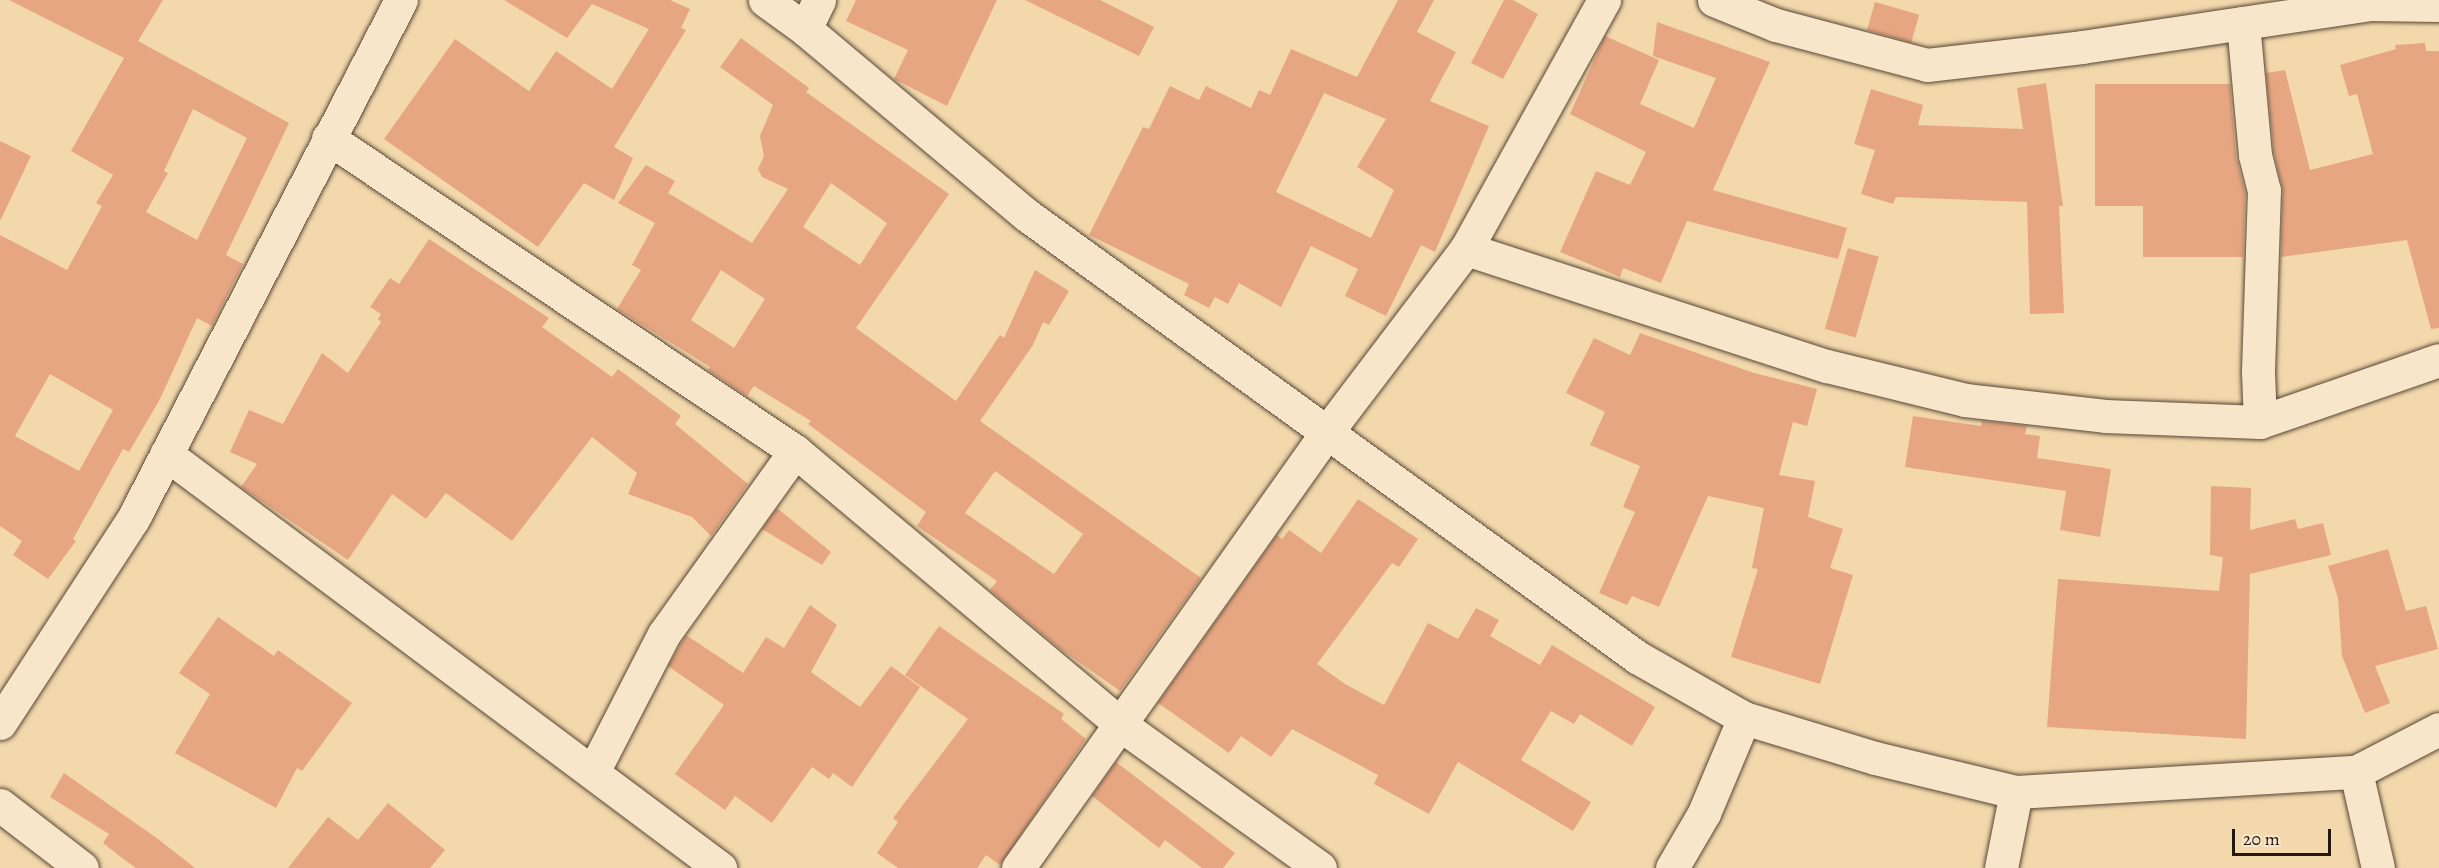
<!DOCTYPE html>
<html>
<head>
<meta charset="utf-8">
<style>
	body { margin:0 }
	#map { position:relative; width:2439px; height:868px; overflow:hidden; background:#f3d8ac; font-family:Alegreya,serif }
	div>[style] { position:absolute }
	.building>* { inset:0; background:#e7a682; transform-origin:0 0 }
	.roads { filter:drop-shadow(0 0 2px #574736) drop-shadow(0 0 2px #574736) }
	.street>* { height:33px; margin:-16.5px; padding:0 16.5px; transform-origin:16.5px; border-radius:16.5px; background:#f7e6c9 }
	span { translate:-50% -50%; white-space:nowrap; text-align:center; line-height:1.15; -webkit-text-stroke:4.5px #f7e6c9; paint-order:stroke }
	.scale { position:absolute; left:2232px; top:829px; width:99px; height:27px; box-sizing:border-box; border:3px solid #23170e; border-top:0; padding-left:8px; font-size:18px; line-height:21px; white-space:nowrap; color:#23170e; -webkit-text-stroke:4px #f7e6c9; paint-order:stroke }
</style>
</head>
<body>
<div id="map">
	<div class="building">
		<div style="clip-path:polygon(evenodd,9px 0,163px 0,138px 41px,289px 123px,226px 255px,243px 264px,212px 326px,197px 318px,160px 399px,129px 452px,123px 449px,73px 539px,76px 541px,48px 579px,13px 555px,22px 541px,0 526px,0 235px,67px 270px,102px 206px,96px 203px,113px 175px,71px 151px,124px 58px,9px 0,193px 109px,247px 138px,197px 240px,146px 212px,168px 173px,164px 171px,193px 109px,9px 0,50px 374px,113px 410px,79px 471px,15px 436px,50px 374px)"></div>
		<div style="clip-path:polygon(504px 0,670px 0,690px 9px,681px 28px,686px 30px,614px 147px,633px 158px,614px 200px,584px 183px,538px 247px,384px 139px,455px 39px,529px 91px,556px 51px,612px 89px,649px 29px,592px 4px,567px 38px)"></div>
		<div style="clip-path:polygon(856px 0,997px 0,947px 106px,894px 79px,908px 50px,846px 21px)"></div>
		<div style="clip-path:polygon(1025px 0,1100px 0,1154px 27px,1139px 56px)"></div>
		<div style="clip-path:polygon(evenodd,1398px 0,1434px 0,1417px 32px,1456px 52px,1430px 101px,1489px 126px,1435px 252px,1421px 245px,1386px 316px,1345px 296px,1358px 269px,1311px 246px,1281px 307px,1239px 283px,1228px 304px,1215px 297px,1209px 308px,1184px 295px,1189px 284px,1089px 235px,1143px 127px,1149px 129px,1170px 86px,1199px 100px,1206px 86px,1251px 108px,1259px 90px,1270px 95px,1291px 49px,1357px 77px,1398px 0,1324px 93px,1386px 119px,1357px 167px,1394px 190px,1371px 238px,1276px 192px,1324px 93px)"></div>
		<div style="clip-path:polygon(1504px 0,1513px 0,1538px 14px,1503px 79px,1471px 63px)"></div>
		<div style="left:1875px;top:2px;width:46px;height:29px;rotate:16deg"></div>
		<div style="clip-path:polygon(1657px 22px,1770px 62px,1713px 190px,1847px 228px,1838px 259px,1687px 221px,1661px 283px,1623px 268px,1620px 277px,1560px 252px,1596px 171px,1630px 185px,1646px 152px,1570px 114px,1605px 36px,1659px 60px,1640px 104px,1694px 128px,1716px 78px,1653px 56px)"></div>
		<div style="clip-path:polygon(evenodd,741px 38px,809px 88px,806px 92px,949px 194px,856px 328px,956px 401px,1000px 335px,1004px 338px,1035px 270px,1069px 291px,1049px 325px,1043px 322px,1033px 345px,980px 421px,1201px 578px,1120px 691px,1059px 648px,990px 590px,997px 581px,917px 526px,926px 512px,808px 424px,811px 421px,754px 386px,747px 396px,708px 370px,710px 367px,617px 309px,641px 270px,632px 265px,655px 223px,618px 203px,646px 165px,675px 181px,668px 193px,752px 243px,788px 189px,762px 177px,758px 169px,764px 156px,760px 136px,773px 105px,720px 67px,741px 38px,831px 183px,887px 223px,860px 265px,803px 227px,831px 183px,741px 38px,721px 270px,765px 299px,734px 348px,691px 320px,721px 270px,741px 38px,995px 471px,1083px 534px,1054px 574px,965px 513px,995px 471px)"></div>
		<div style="clip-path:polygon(2425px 43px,2426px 51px,2439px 51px,2439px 328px,2431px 329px,2407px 240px,2281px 257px,2283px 190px,2274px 152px,2266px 73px,2285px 70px,2310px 170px,2373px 154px,2357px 94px,2349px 96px,2340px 65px,2396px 49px,2395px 45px)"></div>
		<div style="clip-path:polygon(2046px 83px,2063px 206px,2059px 206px,2064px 313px,2030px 314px,2027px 202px,1896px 197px,1893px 204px,1861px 194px,1875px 150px,1854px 144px,1871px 89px,1923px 105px,1918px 125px,2023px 129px,2017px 88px)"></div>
		<div style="clip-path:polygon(2095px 84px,2230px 84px,2236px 157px,2245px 192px,2243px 257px,2143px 257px,2143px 206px,2095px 206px)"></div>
		<div style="clip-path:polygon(0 141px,31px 156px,0 221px)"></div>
		<div style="clip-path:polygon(429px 239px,549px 318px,542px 327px,612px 377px,618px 369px,681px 416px,675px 424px,748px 484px,711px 536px,692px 517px,628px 494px,637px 473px,592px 437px,512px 541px,446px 493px,426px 519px,392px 494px,348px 560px,241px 487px,257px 464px,230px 452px,249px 410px,283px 424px,322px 353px,348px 373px,381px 322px,378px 319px,381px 314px,370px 307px,390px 278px,399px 284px)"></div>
		<div style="left:1848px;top:248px;width:32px;height:84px;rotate:16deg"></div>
		<div style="clip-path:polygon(1640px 333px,1754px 373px,1817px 389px,1807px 426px,1793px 422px,1779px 475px,1815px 481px,1808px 517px,1843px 529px,1830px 568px,1853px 575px,1820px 684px,1731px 657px,1758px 569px,1752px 568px,1764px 508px,1708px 496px,1659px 607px,1632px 596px,1627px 605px,1599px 593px,1635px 512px,1623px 507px,1640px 466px,1590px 445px,1605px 412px,1566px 393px,1594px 338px,1630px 355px)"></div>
		<div style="clip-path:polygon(1913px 416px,1981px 426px,1982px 421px,2027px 426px,2025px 434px,2040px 436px,2037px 458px,2111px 469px,2100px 537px,2060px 530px,2066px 491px,1905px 467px)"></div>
		<div style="clip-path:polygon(2211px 486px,2251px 488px,2250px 530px,2295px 519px,2298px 529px,2323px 523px,2331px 555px,2250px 574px,2246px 739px,2047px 727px,2058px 579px,2219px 591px,2223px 557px,2210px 555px)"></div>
		<div style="clip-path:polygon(1358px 499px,1418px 539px,1399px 567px,1392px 563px,1317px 664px,1345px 684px,1384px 705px,1428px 623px,1458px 639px,1476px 608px,1499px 620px,1490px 636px,1540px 665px,1552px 645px,1655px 707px,1632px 746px,1580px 714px,1574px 724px,1551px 711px,1521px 760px,1591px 802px,1573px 831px,1458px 762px,1429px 814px,1374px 784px,1378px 775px,1292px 729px,1271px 757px,1241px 736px,1229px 753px,1158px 703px,1277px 535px,1282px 539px,1289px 530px,1321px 553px)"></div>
		<div style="clip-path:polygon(777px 508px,831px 552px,822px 565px,762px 529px)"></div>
		<div style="clip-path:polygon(2388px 549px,2406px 611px,2426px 606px,2438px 649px,2375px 666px,2390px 703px,2365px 713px,2342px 656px,2338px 598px,2328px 566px)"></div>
		<div style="clip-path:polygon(810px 605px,837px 625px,811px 672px,860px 707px,891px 666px,920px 687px,852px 787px,833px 773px,829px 779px,812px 767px,772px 823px,735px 796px,725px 810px,675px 774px,724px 705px,668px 666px,686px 635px,743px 673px,766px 637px,784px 648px)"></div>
		<div style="clip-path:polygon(218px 617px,274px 656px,278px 650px,352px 703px,302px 771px,297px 768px,276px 808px,175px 753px,210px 694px,179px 673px)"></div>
		<div style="clip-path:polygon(939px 626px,1064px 714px,1061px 719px,1086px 739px,1000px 865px,986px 855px,977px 868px,898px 868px,877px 853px,898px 822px,893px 818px,968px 719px,905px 675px)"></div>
		<div style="clip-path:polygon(1116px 762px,1235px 853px,1223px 868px,1202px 868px,1165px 840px,1159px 848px,1092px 796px)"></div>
		<div style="clip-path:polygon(64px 773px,158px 839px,195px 868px,136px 868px,122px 858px,103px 843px,109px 834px,50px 797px)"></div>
		<div style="clip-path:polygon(388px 803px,445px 850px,430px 868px,288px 868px,328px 817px,358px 840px)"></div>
	</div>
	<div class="roads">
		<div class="street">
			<div style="left:765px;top:0;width:49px;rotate:35.9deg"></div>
			<div style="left:805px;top:29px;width:291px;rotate:40deg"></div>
			<div style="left:1028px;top:216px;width:752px;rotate:35.91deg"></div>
			<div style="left:1637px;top:657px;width:123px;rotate:29.7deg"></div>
			<div style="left:1744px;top:718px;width:137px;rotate:17deg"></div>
			<div style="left:1875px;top:758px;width:145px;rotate:13.6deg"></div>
			<div style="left:2016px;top:792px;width:341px;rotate:-3.4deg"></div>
			<div style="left:2356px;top:772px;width:93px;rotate:-27.4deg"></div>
			<div style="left:1714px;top:0;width:67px;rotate:22deg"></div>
			<div style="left:1776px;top:25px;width:156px;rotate:14.8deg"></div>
			<div style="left:1927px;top:65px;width:156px;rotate:-6.6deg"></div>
			<div style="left:2082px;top:47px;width:292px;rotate:-8.5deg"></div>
			<div style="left:2371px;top:4px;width:68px;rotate:0.8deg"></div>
			<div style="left:2243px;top:23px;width:133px;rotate:84.8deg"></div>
			<div style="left:2255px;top:155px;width:36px;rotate:76deg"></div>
			<div style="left:2264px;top:190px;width:182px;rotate:91.9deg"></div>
			<div style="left:2258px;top:372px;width:50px;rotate:87.7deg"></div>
			<div style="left:805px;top:29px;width:32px;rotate:-64deg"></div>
			<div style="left:328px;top:138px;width:562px;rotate:33.83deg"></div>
			<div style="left:795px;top:451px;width:426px;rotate:40deg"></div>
			<div style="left:1121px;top:725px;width:245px;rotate:35.7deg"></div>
			<div style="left:1466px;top:249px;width:379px;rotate:18deg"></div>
			<div style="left:1827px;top:366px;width:142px;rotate:13.8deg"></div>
			<div style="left:1965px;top:400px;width:141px;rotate:6.5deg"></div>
			<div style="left:2105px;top:416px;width:155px;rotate:2.2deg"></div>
			<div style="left:2260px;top:422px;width:189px;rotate:-19.1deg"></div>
			<div style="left:166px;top:454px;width:692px;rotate:36.77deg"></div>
			<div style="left:0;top:723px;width:244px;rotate:-56.9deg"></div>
			<div style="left:133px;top:519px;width:584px;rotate:-62.69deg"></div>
			<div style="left:593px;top:772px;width:155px;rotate:-62.8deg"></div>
			<div style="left:664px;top:634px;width:225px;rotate:-54.4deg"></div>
			<div style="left:2356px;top:772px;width:98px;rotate:77.1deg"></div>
			<div style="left:0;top:805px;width:103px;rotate:37.5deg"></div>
			<div style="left:1018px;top:868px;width:534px;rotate:-54.67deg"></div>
			<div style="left:1327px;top:432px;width:230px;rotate:-52.8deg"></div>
			<div style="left:1466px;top:249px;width:285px;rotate:-61deg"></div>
			<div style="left:1672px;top:868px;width:64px;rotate:-59.8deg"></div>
			<div style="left:1704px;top:813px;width:103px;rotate:-67.2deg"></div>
			<div style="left:2001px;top:868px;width:77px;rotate:-78.8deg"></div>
		</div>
	</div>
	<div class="scale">20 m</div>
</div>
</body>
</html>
